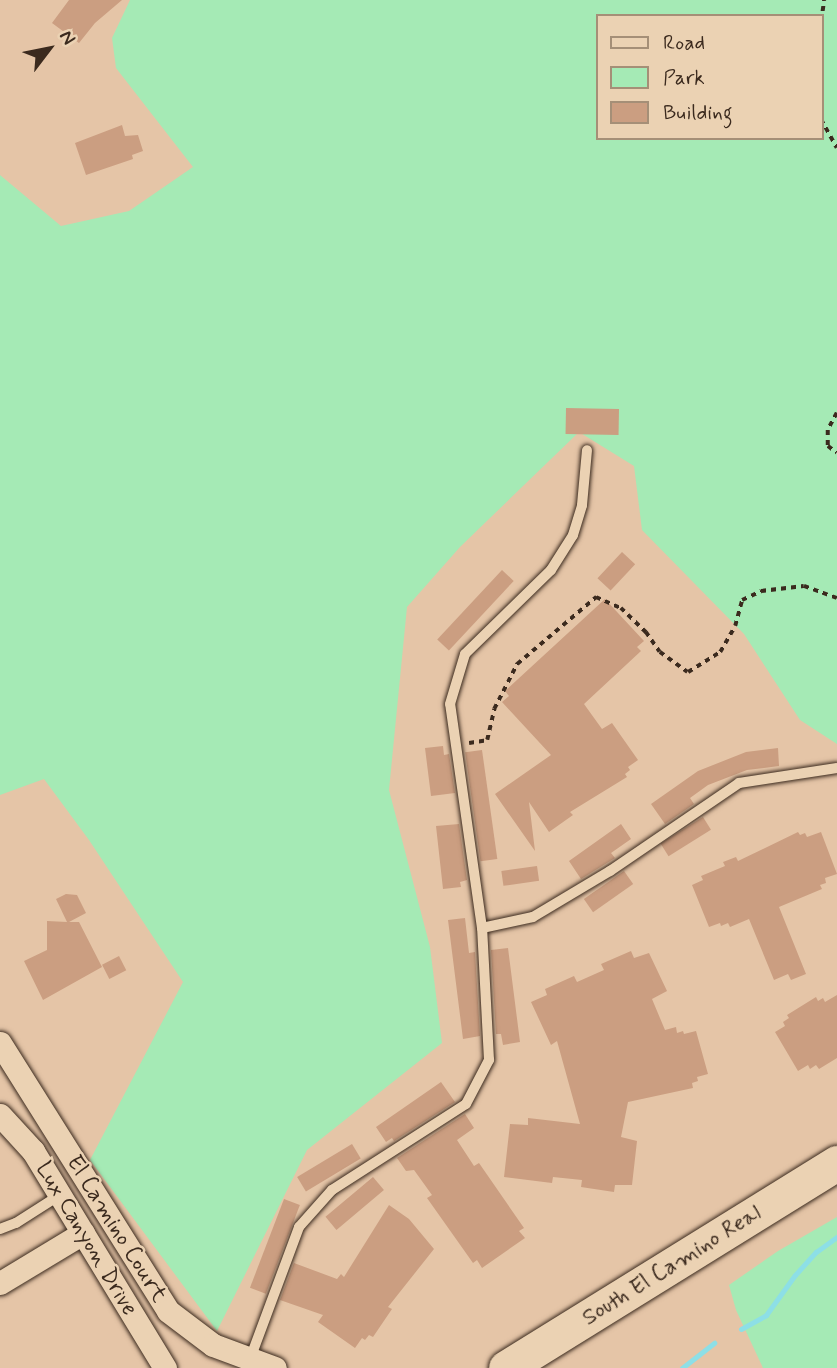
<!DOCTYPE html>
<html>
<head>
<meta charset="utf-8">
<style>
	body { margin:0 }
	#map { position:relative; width:837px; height:1368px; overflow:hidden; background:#e5c5a7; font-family:Mynerve,sans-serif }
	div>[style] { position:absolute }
	.green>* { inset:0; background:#a5eab5 }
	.stream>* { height:5px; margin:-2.5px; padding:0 2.5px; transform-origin:2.5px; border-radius:2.5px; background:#8ddfe6 }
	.building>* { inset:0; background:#cb9e81; transform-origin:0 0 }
	.path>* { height:3.5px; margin-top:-1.75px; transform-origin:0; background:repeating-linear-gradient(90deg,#3b2a1e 0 5px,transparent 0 10px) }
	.roads { filter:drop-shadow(0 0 2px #3b2a1e) drop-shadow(0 0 2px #3b2a1e) }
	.service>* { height:10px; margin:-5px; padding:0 5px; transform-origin:5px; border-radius:5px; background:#ebd2b3 }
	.minor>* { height:23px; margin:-11.5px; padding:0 11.5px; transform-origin:11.5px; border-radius:11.5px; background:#ebd2b3 }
	.primary>* { height:35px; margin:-17.5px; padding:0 17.5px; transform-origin:17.5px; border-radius:17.5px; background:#ebd2b3 }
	span { translate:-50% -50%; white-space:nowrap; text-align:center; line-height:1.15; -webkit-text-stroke:5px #ebd2b3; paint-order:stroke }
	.street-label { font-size:23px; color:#3b2a1e }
	.legend { position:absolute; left:596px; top:14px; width:228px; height:126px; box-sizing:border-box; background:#ebd2b3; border:2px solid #a58f77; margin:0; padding:9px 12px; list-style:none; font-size:21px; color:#3b2a1e }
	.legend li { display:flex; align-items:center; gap:14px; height:35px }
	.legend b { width:35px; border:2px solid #a58f77 }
	.north { position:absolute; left:14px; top:14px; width:70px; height:70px; -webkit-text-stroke:5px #ebd2b3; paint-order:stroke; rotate:58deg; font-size:19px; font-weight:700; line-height:28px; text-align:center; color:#3b2a1e }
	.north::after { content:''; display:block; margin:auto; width:24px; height:32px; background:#3b2a1e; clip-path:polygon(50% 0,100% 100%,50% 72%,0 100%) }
</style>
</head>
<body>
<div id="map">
	<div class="green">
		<div style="clip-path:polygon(evenodd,130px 0,837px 0,837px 744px,800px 720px,744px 634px,642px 530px,634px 466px,579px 432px,460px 547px,407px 607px,389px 790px,430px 947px,442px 1043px,307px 1150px,217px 1331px,90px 1160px,183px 982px,89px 840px,44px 779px,0 795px,0 175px,61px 226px,129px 211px,193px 167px,116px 68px,112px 38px,130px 0,597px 16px,821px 16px,821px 138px,597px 138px,597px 16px)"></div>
		<div style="clip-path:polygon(837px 1217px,837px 1368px,763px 1368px,736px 1310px,729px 1285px,778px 1251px)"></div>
	</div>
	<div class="stream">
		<div style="left:741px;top:1329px;width:29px;rotate:-29deg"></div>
		<div style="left:766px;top:1315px;width:49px;rotate:-54.1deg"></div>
		<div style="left:795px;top:1275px;width:31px;rotate:-48deg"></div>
		<div style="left:816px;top:1252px;width:26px;rotate:-36deg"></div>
		<div style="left:682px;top:1368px;width:41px;rotate:-38deg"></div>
	</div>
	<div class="building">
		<div style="clip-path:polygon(69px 0,122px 0,95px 23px,79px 43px,52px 23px)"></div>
		<div style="clip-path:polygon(122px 125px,125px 136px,138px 135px,143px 151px,132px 155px,133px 159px,86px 175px,75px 143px)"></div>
		<div style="left:566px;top:408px;width:53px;height:26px;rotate:1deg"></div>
		<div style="left:622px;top:552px;width:18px;height:36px;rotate:43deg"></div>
		<div style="left:502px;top:570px;width:16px;height:95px;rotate:43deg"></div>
		<div style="clip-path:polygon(605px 599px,644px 641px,637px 647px,641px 651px,584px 704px,602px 729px,612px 723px,638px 760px,628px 767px,630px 770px,625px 774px,627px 777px,570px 812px,573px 815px,549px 832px,529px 802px,535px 851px,495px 794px,551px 755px,502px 702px,509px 696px,505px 691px)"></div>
		<div style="clip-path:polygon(443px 746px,444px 755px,449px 754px,455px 793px,431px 796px,425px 748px)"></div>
		<div style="clip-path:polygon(778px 748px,779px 766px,747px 770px,708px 785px,690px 798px,694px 804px,665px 824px,651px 804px,698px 771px,746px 752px)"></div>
		<div style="left:482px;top:750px;width:110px;height:17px;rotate:82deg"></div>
		<div style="left:703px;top:817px;width:15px;height:50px;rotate:58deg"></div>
		<div style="clip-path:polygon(459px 824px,467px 880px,460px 882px,461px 887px,443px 889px,436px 826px)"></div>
		<div style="clip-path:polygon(621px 824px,631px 839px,611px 853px,615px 858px,581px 879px,569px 861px)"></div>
		<div style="clip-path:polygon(798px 832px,800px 835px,805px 833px,807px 837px,821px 832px,837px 874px,825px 878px,826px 883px,820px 885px,822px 889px,779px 907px,806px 974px,791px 980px,788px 974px,774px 980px,749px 919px,730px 927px,728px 923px,721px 926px,720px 923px,709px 927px,692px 885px,703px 880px,701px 876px,725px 866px,723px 862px,736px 857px,738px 861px)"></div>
		<div style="left:537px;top:866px;width:15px;height:36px;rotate:82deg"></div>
		<div style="left:624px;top:871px;width:16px;height:49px;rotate:55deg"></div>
		<div style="clip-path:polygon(66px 894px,77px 895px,86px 913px,69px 922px,79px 922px,102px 967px,43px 1000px,24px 961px,47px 950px,47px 921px,67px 922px,56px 899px)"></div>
		<div style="clip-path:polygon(465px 918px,469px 953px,475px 952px,480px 1036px,463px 1039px,448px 920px)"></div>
		<div style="clip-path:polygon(508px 948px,520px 1042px,503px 1045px,501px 1034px,496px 1034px,491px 950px)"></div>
		<div style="clip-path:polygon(631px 951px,634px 958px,649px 953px,667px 991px,652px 999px,665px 1030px,676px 1027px,677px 1033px,683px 1031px,684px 1034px,696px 1031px,708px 1074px,697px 1077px,698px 1081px,692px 1083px,693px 1088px,628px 1102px,621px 1137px,637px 1141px,632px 1185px,615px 1185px,614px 1192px,581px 1187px,582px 1180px,553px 1177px,552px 1183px,504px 1177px,510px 1124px,528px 1125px,528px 1118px,580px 1124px,557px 1041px,551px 1045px,531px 1002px,547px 995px,545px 989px,574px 976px,577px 982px,604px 970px,601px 964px)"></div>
		<div style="left:119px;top:956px;width:16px;height:19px;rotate:63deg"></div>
		<div style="clip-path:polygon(837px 995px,837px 1058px,819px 1069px,816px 1065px,810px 1069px,808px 1065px,798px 1071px,775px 1032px,785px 1026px,783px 1022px,789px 1018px,787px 1015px,816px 997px,818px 1001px,823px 998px,825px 1002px)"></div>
		<div style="clip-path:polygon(441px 1082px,455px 1102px,394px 1141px,392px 1138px,386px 1142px,376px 1127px)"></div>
		<div style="clip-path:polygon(465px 1114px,474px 1128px,457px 1140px,474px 1166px,479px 1163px,524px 1228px,519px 1231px,525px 1238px,482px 1268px,477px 1260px,473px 1263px,427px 1198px,432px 1195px,414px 1170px,406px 1171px,397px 1158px)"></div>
		<div style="left:352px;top:1144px;width:17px;height:64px;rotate:59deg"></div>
		<div style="left:373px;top:1177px;width:17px;height:62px;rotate:50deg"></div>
		<div style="left:284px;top:1199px;width:17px;height:95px;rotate:21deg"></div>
		<div style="clip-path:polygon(389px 1205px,409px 1219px,434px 1249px,388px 1307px,392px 1309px,373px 1337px,369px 1335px,365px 1340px,362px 1338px,355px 1348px,318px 1322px,323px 1315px,280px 1300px,294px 1263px,337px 1279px,341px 1274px,344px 1277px)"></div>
	</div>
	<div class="path">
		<div style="left:821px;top:21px;width:21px;rotate:-82deg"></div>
		<div style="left:821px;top:119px;width:33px;rotate:61deg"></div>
		<div style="left:837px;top:413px;width:19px;rotate:118deg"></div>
		<div style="left:828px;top:430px;width:16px;rotate:90deg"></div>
		<div style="left:828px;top:446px;width:11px;rotate:38deg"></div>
		<div style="left:469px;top:743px;width:18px;rotate:-9deg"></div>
		<div style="left:487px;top:740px;width:32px;rotate:-77deg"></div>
		<div style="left:494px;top:709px;width:51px;rotate:-62.9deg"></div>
		<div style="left:517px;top:664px;width:104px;rotate:-40.3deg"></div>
		<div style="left:596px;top:597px;width:27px;rotate:24deg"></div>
		<div style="left:621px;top:608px;width:35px;rotate:44deg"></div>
		<div style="left:646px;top:632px;width:24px;rotate:55deg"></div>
		<div style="left:660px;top:652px;width:34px;rotate:36deg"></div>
		<div style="left:688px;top:672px;width:38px;rotate:-32deg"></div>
		<div style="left:720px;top:652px;width:30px;rotate:-60deg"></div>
		<div style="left:735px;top:626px;width:27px;rotate:-75deg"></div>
		<div style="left:742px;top:600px;width:21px;rotate:-25deg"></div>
		<div style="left:761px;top:591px;width:43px;rotate:-6.6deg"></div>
		<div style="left:804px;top:586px;width:35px;rotate:20deg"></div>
	</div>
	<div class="roads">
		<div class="service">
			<div style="left:482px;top:928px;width:226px;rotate:-98.1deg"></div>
			<div style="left:450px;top:704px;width:52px;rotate:-73.3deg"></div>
			<div style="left:465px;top:654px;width:120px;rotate:-44.3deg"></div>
			<div style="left:551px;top:570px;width:41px;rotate:-57.8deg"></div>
			<div style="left:573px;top:535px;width:31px;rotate:-73deg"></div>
			<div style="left:582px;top:505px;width:55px;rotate:-84.8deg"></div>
			<div style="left:0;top:1229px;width:17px;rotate:-21deg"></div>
			<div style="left:16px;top:1223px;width:52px;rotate:-32.5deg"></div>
			<div style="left:250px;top:1359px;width:141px;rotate:-69.6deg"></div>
			<div style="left:299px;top:1227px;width:50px;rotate:-48.3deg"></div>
			<div style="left:332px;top:1190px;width:159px;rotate:-32.7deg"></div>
			<div style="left:466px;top:1104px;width:50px;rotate:-62.4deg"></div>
			<div style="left:489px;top:1060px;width:132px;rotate:-93deg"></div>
			<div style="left:482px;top:928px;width:52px;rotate:-12.2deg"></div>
			<div style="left:533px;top:917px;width:90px;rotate:-30.9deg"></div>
			<div style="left:610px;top:871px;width:156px;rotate:-34.3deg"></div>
			<div style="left:739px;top:783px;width:99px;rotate:-8.7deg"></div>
		</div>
		<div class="minor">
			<div style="left:0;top:1043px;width:316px;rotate:57.9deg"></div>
			<div style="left:168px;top:1311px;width:56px;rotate:37.1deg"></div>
			<div style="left:213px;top:1345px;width:66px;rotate:20.4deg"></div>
			<div style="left:0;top:1115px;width:49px;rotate:47.5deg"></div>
			<div style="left:33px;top:1151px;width:254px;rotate:58.7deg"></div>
			<div style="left:0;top:1283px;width:97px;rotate:-31.1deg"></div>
		</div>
		<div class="primary">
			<div style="left:506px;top:1368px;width:389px;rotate:-31.8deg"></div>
		</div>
	</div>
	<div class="street-label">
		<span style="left:116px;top:1229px;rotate:58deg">El Camino Court</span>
		<span style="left:86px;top:1239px;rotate:59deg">Lux Canyon Drive</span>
		<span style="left:672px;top:1266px;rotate:-32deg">South El Camino Real</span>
	</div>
	<ul class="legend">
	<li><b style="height:9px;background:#ebd2b3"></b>Road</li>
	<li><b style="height:19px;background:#a5eab5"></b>Park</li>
	<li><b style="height:19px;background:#cb9e81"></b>Building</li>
	</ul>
	<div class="north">N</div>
</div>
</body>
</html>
